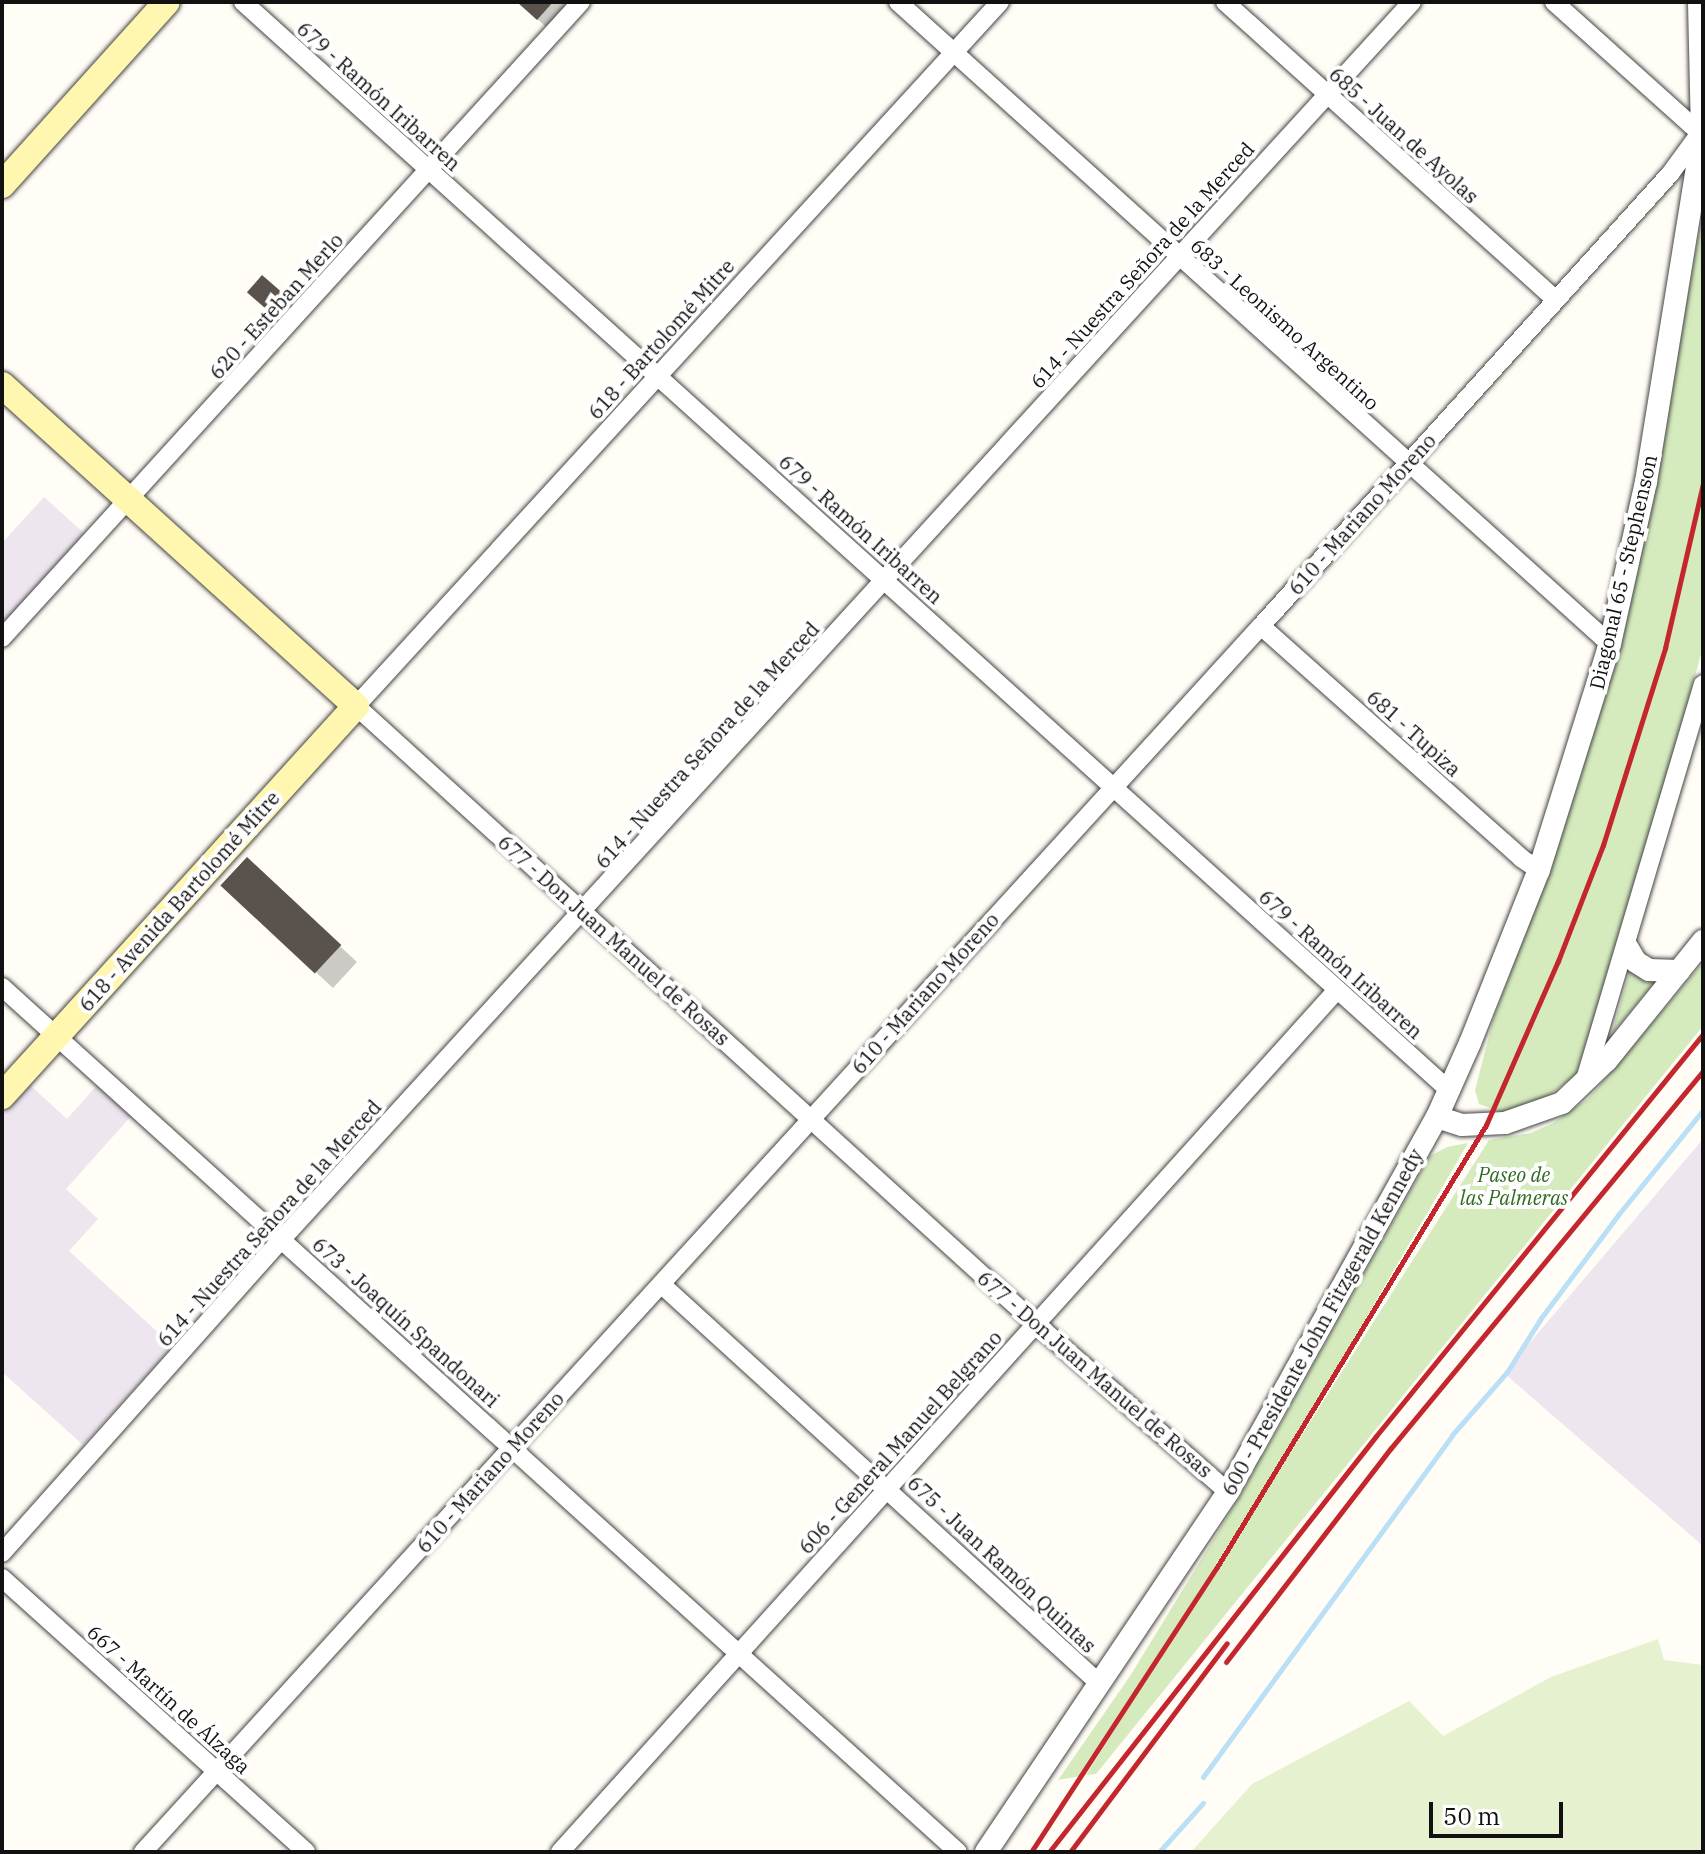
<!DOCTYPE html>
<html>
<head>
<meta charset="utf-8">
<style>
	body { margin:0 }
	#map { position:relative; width:1705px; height:1854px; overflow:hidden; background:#fffdf5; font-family:"IBM Plex Serif",serif }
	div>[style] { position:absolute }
	.industrial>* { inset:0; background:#eee6ef }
	.green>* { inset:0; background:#d5ebbd }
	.pitch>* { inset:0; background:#e6f2cf }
	.shadow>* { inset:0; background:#0003 }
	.stream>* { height:5px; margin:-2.5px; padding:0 2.5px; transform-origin:2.5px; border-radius:2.5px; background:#b9e0f7 }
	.building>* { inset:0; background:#5a524d; transform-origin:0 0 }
	.roads { filter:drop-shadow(0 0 2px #444) drop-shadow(0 0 2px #444) }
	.minor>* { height:18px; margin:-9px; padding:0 9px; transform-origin:9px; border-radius:9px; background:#fff }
	.tertiary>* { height:22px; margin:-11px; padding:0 11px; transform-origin:11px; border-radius:11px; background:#fff }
	.secondary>* { height:26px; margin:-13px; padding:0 13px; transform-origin:13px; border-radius:13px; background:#fff6b0 }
	.rail>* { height:5px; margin:-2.5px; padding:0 2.5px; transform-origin:2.5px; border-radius:2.5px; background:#c4262e }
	span { translate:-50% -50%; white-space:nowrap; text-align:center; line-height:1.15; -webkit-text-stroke:8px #fff; paint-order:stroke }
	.street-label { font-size:20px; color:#111 }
	.park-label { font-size:20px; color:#2f6b1f; font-style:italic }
	.frame { position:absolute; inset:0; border:4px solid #111; pointer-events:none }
	.scale { position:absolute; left:1429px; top:1802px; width:134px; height:36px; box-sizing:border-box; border:4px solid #111; border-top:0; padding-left:10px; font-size:24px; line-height:28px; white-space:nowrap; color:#111; -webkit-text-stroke:6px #fff; paint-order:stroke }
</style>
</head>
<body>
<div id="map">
	<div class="industrial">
		<div style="clip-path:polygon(44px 497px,86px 535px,2px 627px,2px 543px)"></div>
		<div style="clip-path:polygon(98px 1084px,133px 1114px,66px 1189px,98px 1219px,69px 1251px,173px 1346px,83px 1445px,2px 1372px,2px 1115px,30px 1085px,67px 1119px)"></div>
		<div style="clip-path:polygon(1703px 1139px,1703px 1546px,1504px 1373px)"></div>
	</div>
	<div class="green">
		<div style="clip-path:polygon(1703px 209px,1703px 647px,1651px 835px,1576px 1075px,1548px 1096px,1504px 1113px,1479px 1104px,1475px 1090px,1494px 1017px,1547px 876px,1670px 396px)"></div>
		<div style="clip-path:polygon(1703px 963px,1703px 1026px,1096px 1774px,1086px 1775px,1489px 1140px,1531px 1133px,1553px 1123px,1588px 1099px)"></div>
		<div style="clip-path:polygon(1630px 970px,1655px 982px,1612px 1033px)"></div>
		<div style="clip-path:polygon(1468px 1143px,1289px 1450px,1081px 1776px,1058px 1780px,1130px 1676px,1239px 1498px,1430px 1156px,1447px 1147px)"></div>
	</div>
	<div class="pitch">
		<div style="clip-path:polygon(1658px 1639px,1664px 1660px,1703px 1665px,1703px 1852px,1191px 1852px,1252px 1784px,1409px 1701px,1443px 1736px,1551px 1677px)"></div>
	</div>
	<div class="shadow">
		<div style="clip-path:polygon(518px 2px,580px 2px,554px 34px)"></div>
		<div style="clip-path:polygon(285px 297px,292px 305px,279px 319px,257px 300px)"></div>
		<div style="clip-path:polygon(247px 860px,357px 962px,333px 988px,239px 901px)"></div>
	</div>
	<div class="stream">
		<div style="left:1203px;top:1777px;width:423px;rotate:-53.9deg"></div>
		<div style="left:1452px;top:1435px;width:84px;rotate:-48.9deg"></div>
		<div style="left:1507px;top:1372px;width:64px;rotate:-57.8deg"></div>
		<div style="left:1541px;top:1318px;width:129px;rotate:-53.2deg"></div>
		<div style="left:1618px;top:1215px;width:135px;rotate:-51deg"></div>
		<div style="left:1159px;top:1852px;width:66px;rotate:-48.1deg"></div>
	</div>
	<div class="building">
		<div style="clip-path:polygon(517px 2px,553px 2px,537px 20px)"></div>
		<div style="left:262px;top:275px;width:32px;height:23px;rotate:41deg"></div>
		<div style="left:247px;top:857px;width:129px;height:39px;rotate:43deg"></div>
	</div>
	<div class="roads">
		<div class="minor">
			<div style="left:243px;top:2px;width:1624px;rotate:42.06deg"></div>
			<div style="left:898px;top:2px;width:959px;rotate:42.04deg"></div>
			<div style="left:1000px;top:2px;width:954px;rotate:132.45deg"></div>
			<div style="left:356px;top:706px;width:917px;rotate:42.26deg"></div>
			<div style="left:1035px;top:1323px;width:257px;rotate:41.2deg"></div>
			<div style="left:1225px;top:2px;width:445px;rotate:42deg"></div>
			<div style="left:1554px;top:2px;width:196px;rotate:41.9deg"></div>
			<div style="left:1697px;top:2px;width:131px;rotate:88.7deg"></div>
			<div style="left:1261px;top:626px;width:348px;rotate:41.7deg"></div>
			<div style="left:1521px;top:858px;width:22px;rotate:34deg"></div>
			<div style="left:2px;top:638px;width:860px;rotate:-47.69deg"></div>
			<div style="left:2px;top:987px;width:1289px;rotate:42.14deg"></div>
			<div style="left:1584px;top:1083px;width:416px;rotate:-73.4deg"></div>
			<div style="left:661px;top:1284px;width:594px;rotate:42.34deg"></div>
			<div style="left:2px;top:1553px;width:419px;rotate:-48.3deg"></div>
			<div style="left:281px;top:1240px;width:1677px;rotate:-47.59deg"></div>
			<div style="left:2px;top:1578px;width:409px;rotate:42deg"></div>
			<div style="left:143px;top:1852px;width:1659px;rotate:-47.64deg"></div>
			<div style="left:1261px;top:626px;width:610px;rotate:-47.86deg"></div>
			<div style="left:1670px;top:174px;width:51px;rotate:-53.8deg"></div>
			<div style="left:560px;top:1852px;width:1161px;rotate:-47.97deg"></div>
		</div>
		<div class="tertiary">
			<div style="left:1627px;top:947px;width:17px;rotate:59deg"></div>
			<div style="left:1636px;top:962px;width:15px;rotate:32deg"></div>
			<div style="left:1649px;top:970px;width:30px;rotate:2deg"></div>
			<div style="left:1437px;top:1117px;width:26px;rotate:18deg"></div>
			<div style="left:1462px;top:1125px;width:43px;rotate:-2.7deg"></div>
			<div style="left:1505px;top:1123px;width:60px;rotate:-19.3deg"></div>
			<div style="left:1562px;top:1103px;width:62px;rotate:-43.7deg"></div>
			<div style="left:1607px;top:1060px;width:153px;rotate:-51.1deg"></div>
			<div style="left:986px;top:1852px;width:434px;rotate:-56.1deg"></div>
			<div style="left:1228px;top:1492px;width:429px;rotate:-60.9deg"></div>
			<div style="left:1437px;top:1117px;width:81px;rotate:-66deg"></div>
			<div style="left:1470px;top:1043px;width:186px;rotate:-68.3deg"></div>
			<div style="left:1539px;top:870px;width:237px;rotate:-72.6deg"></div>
			<div style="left:1610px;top:644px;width:166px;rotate:-77.5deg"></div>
			<div style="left:1646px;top:482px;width:357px;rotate:-80.8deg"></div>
		</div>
		<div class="secondary">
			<div style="left:2px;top:185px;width:246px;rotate:-48deg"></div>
			<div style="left:2px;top:385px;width:478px;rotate:42.2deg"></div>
			<div style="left:356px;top:706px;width:527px;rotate:132.23deg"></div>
		</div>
	</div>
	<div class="rail">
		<div style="left:1226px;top:1662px;width:270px;rotate:-52.4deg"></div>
		<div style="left:1391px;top:1448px;width:489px;rotate:-50.4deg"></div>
		<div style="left:1031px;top:1852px;width:340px;rotate:-56.9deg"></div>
		<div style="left:1217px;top:1567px;width:517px;rotate:-58.68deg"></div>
		<div style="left:1486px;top:1125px;width:179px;rotate:-66.3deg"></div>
		<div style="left:1558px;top:961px;width:124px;rotate:-68.8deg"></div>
		<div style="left:1603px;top:845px;width:207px;rotate:-72.5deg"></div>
		<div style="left:1665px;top:648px;width:169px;rotate:-77deg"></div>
		<div style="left:1049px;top:1852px;width:529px;rotate:-51.83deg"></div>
		<div style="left:1376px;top:1436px;width:518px;rotate:-50.87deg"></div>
		<div style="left:1070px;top:1852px;width:261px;rotate:-53.1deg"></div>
	</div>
	<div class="street-label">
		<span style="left:379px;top:96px;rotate:42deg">679 - Ramón Iribarren</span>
		<span style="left:1404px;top:135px;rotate:42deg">685 - Juan de Ayolas</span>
		<span style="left:1142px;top:265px;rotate:-48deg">614 - Nuestra Señora de la Merced</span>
		<span style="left:276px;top:306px;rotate:-48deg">620 - Esteban Merlo</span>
		<span style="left:1285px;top:324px;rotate:42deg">683 - Leonismo Argentino</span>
		<span style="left:661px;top:339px;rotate:-48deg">618 - Bartolomé Mitre</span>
		<span style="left:1362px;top:514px;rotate:-48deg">610 - Mariano Moreno</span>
		<span style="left:861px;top:529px;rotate:42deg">679 - Ramón Iribarren</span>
		<span style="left:1623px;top:572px;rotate:-77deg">Diagonal 65 - Stephenson</span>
		<span style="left:1414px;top:733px;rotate:42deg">681 - Tupiza</span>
		<span style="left:707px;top:745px;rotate:-48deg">614 - Nuestra Señora de la Merced</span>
		<span style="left:179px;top:901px;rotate:-48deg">618 - Avenida Bartolomé Mitre</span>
		<span style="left:614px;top:940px;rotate:42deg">677 - Don Juan Manuel de Rosas</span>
		<span style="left:1341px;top:964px;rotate:42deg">679 - Ramón Iribarren</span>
		<span style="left:925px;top:993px;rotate:-48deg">610 - Mariano Moreno</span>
		<span style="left:269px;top:1223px;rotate:-48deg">614 - Nuestra Señora de la Merced</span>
		<span style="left:406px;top:1322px;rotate:42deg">673 - Joaquín Spandonari</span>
		<span style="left:1322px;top:1322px;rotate:-61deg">600 - Presidente John Fitzgerald Kennedy</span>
		<span style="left:1095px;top:1374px;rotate:41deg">677 - Don Juan Manuel de Rosas</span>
		<span style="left:900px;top:1442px;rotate:-48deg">606 - General Manuel Belgrano</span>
		<span style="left:490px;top:1472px;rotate:-48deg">610 - Mariano Moreno</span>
		<span style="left:1002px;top:1564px;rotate:43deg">675 - Juan Ramón Quintas</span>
		<span style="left:169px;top:1699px;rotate:42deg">667 - Martín de Álzaga</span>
	</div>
	<div class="park-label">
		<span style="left:1514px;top:1186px">Paseo de<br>las Palmeras</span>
	</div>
	<div class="frame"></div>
	<div class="scale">50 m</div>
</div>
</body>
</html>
